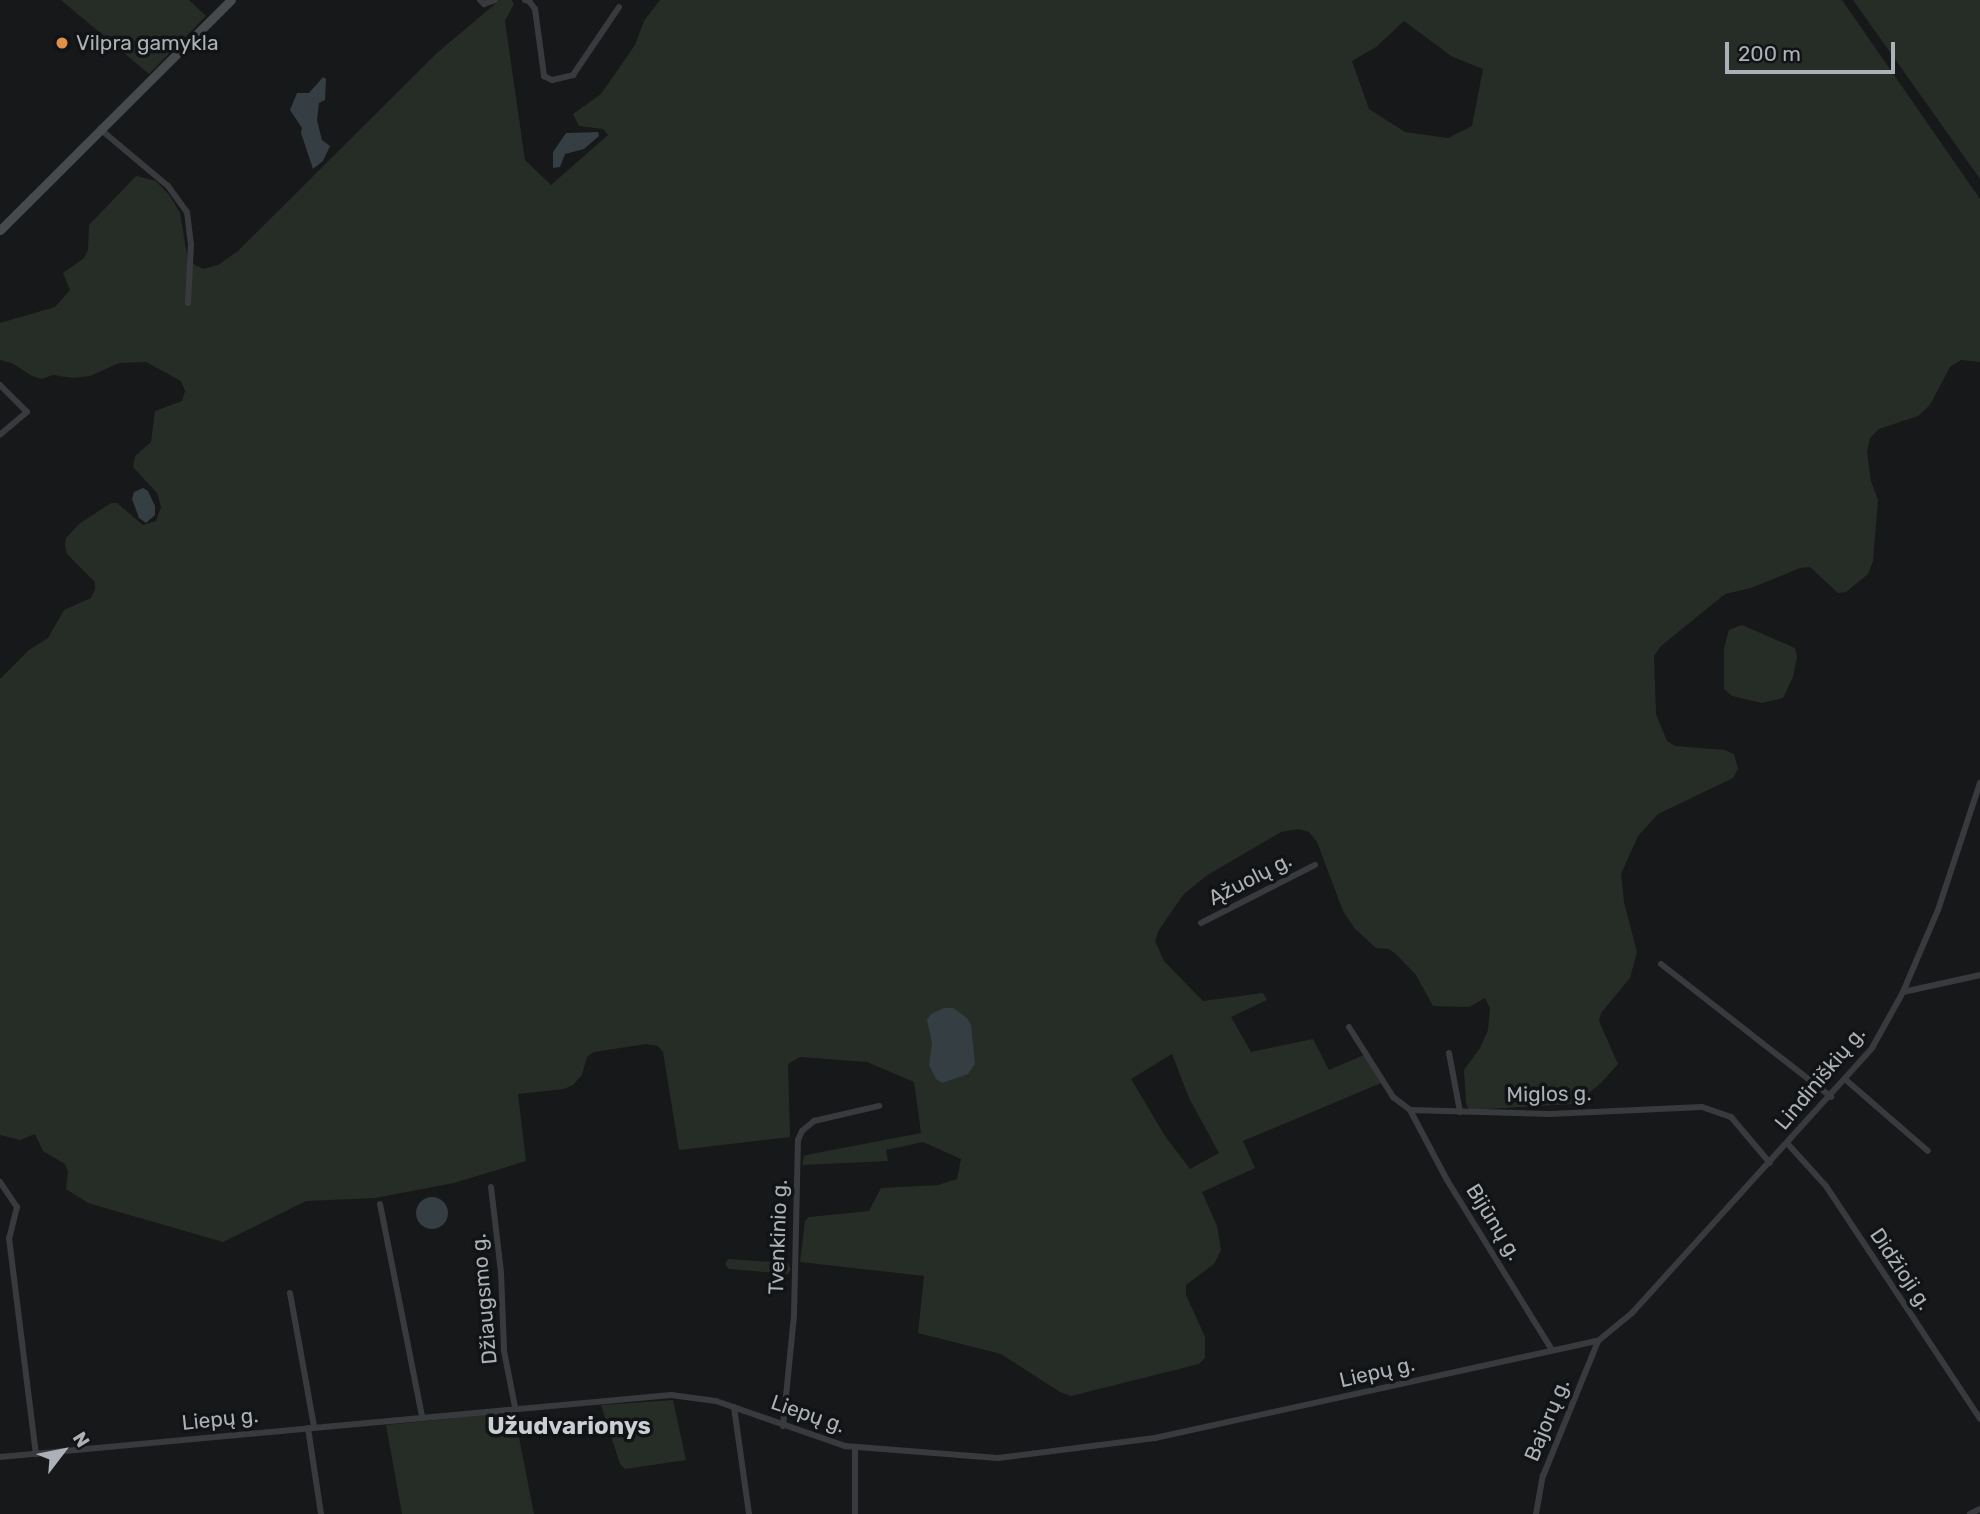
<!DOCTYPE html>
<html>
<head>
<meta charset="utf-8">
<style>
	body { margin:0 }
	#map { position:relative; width:1980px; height:1514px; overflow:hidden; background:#171819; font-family:Rubik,sans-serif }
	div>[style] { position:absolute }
	.green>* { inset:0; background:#262d26 }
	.water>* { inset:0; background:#343e43 }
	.round { border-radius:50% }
	.minor>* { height:6px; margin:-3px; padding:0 3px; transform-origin:3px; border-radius:3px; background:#393a3e }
	.secondary>* { height:9px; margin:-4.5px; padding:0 4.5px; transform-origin:4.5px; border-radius:4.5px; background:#474a4d }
	.dots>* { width:19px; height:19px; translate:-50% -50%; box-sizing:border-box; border:4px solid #121314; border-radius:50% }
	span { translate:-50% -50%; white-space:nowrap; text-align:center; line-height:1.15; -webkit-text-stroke:7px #121314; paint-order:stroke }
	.poi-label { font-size:21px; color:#abb1b7 }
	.left { translate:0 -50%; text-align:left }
	.street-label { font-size:21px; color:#abb1b7 }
	.quarter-label { font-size:24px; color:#cbcfd4; font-weight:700 }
	.north { position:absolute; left:28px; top:1416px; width:70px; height:70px; -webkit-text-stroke:5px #121314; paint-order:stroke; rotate:58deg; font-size:19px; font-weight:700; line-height:28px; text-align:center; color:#abb1b7 }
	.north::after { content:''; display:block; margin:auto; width:24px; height:32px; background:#abb1b7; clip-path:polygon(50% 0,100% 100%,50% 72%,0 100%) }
	.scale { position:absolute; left:1725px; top:42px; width:170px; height:32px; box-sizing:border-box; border:4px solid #abb1b7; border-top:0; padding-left:9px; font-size:21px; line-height:24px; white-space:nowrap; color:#abb1b7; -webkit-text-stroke:5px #121314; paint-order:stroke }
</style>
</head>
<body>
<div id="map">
	<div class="green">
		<div style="clip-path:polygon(61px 0,189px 0,206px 16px,149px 74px)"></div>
		<div style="clip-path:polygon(evenodd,500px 0,511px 0,514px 4px,505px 21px,525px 160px,551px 185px,608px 135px,603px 129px,579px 126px,573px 114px,601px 94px,635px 45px,644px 21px,660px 0,1842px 0,1980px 199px,1980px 362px,1961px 360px,1950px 367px,1930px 405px,1918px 416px,1879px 429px,1870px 438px,1867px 452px,1871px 481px,1878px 500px,1873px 561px,1868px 574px,1846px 592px,1838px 593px,1810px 567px,1800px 568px,1751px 588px,1725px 594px,1661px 646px,1654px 656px,1656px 714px,1667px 741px,1675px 746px,1725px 750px,1734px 754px,1738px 769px,1733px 778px,1658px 814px,1638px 836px,1621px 874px,1624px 902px,1637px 952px,1630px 978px,1601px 1013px,1599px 1021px,1618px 1064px,1600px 1084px,1574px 1104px,1469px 1110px,1466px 1103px,1464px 1070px,1480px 1048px,1488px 1030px,1490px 1008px,1485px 998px,1469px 1007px,1433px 1006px,1416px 975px,1396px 954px,1389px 949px,1376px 948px,1355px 929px,1343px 911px,1317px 842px,1309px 832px,1298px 829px,1281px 832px,1206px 876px,1183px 895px,1159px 930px,1155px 941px,1164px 961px,1203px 1001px,1263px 993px,1267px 1000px,1231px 1017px,1251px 1052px,1313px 1039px,1329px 1070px,1364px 1055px,1381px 1083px,1243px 1141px,1255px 1168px,1202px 1192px,1217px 1226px,1221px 1250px,1214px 1264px,1186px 1285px,1186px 1295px,1205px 1337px,1205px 1358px,1199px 1364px,1071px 1396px,1060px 1392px,1001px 1354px,918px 1333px,924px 1276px,800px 1262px,805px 1221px,809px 1217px,869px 1211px,881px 1188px,938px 1185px,957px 1179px,961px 1159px,923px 1142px,886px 1150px,888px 1161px,802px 1165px,804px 1156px,811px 1154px,921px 1133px,914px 1082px,867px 1062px,800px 1057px,788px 1064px,790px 1137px,679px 1150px,663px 1052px,658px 1046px,646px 1044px,594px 1052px,587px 1057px,582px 1075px,573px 1085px,564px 1089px,518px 1094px,526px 1161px,454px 1183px,375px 1198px,306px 1201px,223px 1242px,88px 1203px,66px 1189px,68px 1172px,65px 1164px,43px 1151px,35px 1134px,20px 1140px,0 1135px,0 679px,29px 650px,48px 638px,64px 610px,91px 598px,95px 589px,95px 582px,67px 554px,65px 546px,66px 538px,79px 524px,111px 503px,117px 503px,143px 525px,156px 521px,161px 507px,157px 493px,133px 467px,135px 456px,151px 442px,155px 411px,182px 401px,185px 391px,181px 381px,146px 362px,119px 363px,90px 376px,73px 378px,53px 375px,42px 379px,32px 376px,12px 363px,0 360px,0 323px,55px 307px,70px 290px,63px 273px,84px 258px,88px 250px,89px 225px,136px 176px,156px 181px,170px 196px,180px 213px,188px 261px,203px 269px,218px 265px,238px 251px,438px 52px,500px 0,1404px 21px,1451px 56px,1483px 69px,1472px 126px,1448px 138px,1405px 132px,1369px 109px,1352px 61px,1376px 47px,1404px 21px,500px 0,1172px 1054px,1189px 1098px,1219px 1153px,1190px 1169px,1165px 1136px,1131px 1079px,1172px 1054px)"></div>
		<div style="clip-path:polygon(1853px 0,1980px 0,1980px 179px)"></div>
		<div style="clip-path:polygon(1742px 625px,1795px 648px,1797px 657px,1793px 677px,1783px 698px,1762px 703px,1732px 696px,1724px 689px,1724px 648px,1729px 630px)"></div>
		<div style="clip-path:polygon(728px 1259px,788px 1263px,791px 1269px,788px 1274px,729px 1269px,725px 1264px)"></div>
		<div style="clip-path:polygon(673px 1400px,686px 1460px,625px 1469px,620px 1464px,601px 1405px)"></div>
		<div style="clip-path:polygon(514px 1412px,534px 1514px,402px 1514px,386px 1425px)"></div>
	</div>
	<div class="water">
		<div style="clip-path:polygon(323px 77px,326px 79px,325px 100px,319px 103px,317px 120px,322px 140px,330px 146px,323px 161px,313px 169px,301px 133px,302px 128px,290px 110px,297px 93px,309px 93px)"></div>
		<div style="clip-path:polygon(598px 132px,599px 136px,584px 149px,565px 154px,560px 167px,553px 168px,553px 152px,566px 133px)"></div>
		<div style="clip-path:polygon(143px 488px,148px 491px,155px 506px,155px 515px,146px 523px,139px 518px,132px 499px,134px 492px)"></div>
		<div style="clip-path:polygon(944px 1008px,953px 1008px,967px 1018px,971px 1025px,975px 1064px,968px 1074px,942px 1083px,936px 1079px,929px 1065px,932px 1043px,927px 1020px,931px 1014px)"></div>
		<div class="round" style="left:416px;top:1197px;width:32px;height:32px"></div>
	</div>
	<div class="minor">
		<div style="left:480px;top:0;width:6px;rotate:45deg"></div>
		<div style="left:484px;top:4px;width:12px;rotate:-20deg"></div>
		<div style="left:525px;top:0;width:4px;rotate:14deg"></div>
		<div style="left:529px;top:1px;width:10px;rotate:53deg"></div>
		<div style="left:535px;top:9px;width:68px;rotate:82.3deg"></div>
		<div style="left:544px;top:76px;width:9px;rotate:27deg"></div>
		<div style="left:552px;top:80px;width:22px;rotate:-13deg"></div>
		<div style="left:573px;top:75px;width:82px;rotate:-55.9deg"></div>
		<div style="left:100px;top:129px;width:89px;rotate:40deg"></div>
		<div style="left:168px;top:186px;width:32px;rotate:54deg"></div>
		<div style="left:187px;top:212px;width:32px;rotate:83deg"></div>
		<div style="left:191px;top:244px;width:59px;rotate:92.9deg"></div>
		<div style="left:0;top:385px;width:38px;rotate:45deg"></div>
		<div style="left:27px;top:412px;width:35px;rotate:140deg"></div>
		<div style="left:1201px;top:923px;width:128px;rotate:-27deg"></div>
		<div style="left:1661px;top:964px;width:216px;rotate:38deg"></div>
		<div style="left:1903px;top:992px;width:79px;rotate:-12.4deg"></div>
		<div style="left:1349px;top:1027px;width:83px;rotate:57.8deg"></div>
		<div style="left:1393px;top:1097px;width:21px;rotate:37deg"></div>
		<div style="left:1410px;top:1110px;width:140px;rotate:1.6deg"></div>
		<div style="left:1550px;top:1114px;width:152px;rotate:-2.6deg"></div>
		<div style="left:1702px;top:1107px;width:31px;rotate:19deg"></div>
		<div style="left:1731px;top:1117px;width:60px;rotate:49.7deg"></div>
		<div style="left:1449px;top:1053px;width:60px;rotate:79.4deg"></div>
		<div style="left:1846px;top:1080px;width:108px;rotate:40.9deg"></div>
		<div style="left:1410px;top:1110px;width:79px;rotate:62.1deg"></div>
		<div style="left:1447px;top:1180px;width:200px;rotate:58.3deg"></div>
		<div style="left:1787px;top:1143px;width:58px;rotate:47.8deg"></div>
		<div style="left:1826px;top:1186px;width:279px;rotate:56.5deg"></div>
		<div style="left:0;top:1182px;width:30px;rotate:56deg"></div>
		<div style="left:17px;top:1207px;width:32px;rotate:104deg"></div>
		<div style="left:9px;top:1238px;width:218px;rotate:82.9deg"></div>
		<div style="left:491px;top:1187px;width:86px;rotate:83.3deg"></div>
		<div style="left:501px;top:1272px;width:79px;rotate:87.8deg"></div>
		<div style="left:504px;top:1351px;width:57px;rotate:78.9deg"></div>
		<div style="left:380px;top:1204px;width:216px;rotate:78.8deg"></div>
		<div style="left:290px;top:1293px;width:136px;rotate:79.8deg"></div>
		<div style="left:734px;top:1407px;width:108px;rotate:82deg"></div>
		<div style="left:783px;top:1426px;width:112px;rotate:-84.3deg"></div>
		<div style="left:794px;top:1315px;width:175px;rotate:-88.7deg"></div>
		<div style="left:798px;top:1140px;width:10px;rotate:-66deg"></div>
		<div style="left:802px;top:1131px;width:16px;rotate:-40deg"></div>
		<div style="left:814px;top:1121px;width:67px;rotate:-13deg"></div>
		<div style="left:308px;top:1428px;width:87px;rotate:81.4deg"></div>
		<div style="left:0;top:1457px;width:674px;rotate:-5.28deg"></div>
		<div style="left:671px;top:1395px;width:45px;rotate:7.6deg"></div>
		<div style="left:716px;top:1401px;width:137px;rotate:19.2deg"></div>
		<div style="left:845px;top:1446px;width:153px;rotate:4.5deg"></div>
		<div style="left:998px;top:1458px;width:158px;rotate:-7.3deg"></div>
		<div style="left:1155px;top:1438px;width:453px;rotate:-12.4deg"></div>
		<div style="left:855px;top:1514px;width:67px;rotate:-90deg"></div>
		<div style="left:1536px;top:1514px;width:39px;rotate:-80deg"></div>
		<div style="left:1543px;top:1476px;width:146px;rotate:-67.8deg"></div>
		<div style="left:1598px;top:1341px;width:44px;rotate:-39.5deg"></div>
		<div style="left:1632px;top:1313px;width:358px;rotate:-47.8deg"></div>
		<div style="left:1872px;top:1048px;width:64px;rotate:-61deg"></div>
		<div style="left:1903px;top:992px;width:89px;rotate:-66.9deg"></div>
		<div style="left:1938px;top:910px;width:134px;rotate:-71.7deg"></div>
		<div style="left:1970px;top:1514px;width:11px;rotate:-27deg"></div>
	</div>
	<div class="secondary">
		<div style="left:0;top:230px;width:326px;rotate:-44.9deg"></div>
	</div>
	<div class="dots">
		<div style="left:62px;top:43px;background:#df9049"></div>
	</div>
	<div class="poi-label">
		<span class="left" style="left:76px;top:43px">Vilpra gamykla</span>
	</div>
	<div class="street-label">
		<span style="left:1250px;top:879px;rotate:-27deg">Ąžuolų g.</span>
		<span style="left:1820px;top:1078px;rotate:-50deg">Lindiniškių g.</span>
		<span style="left:1549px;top:1094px;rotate:-1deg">Miglos g.</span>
		<span style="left:1494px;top:1222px;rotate:58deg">Bijūnų g.</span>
		<span style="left:778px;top:1237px;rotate:-88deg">Tvenkinio g.</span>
		<span style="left:1901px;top:1269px;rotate:56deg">Didžioji g.</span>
		<span style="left:484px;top:1299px;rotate:-95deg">Džiaugsmo g.</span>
		<span style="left:1377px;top:1372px;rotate:-13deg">Liepų g.</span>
		<span style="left:808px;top:1414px;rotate:19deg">Liepų g.</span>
		<span style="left:220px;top:1419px;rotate:-6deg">Liepų g.</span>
		<span style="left:1547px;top:1420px;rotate:-68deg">Bajorų g.</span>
	</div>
	<div class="quarter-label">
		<span style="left:569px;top:1427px">Užudvarionys</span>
	</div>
	<div class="north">N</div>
	<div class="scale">200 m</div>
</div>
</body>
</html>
